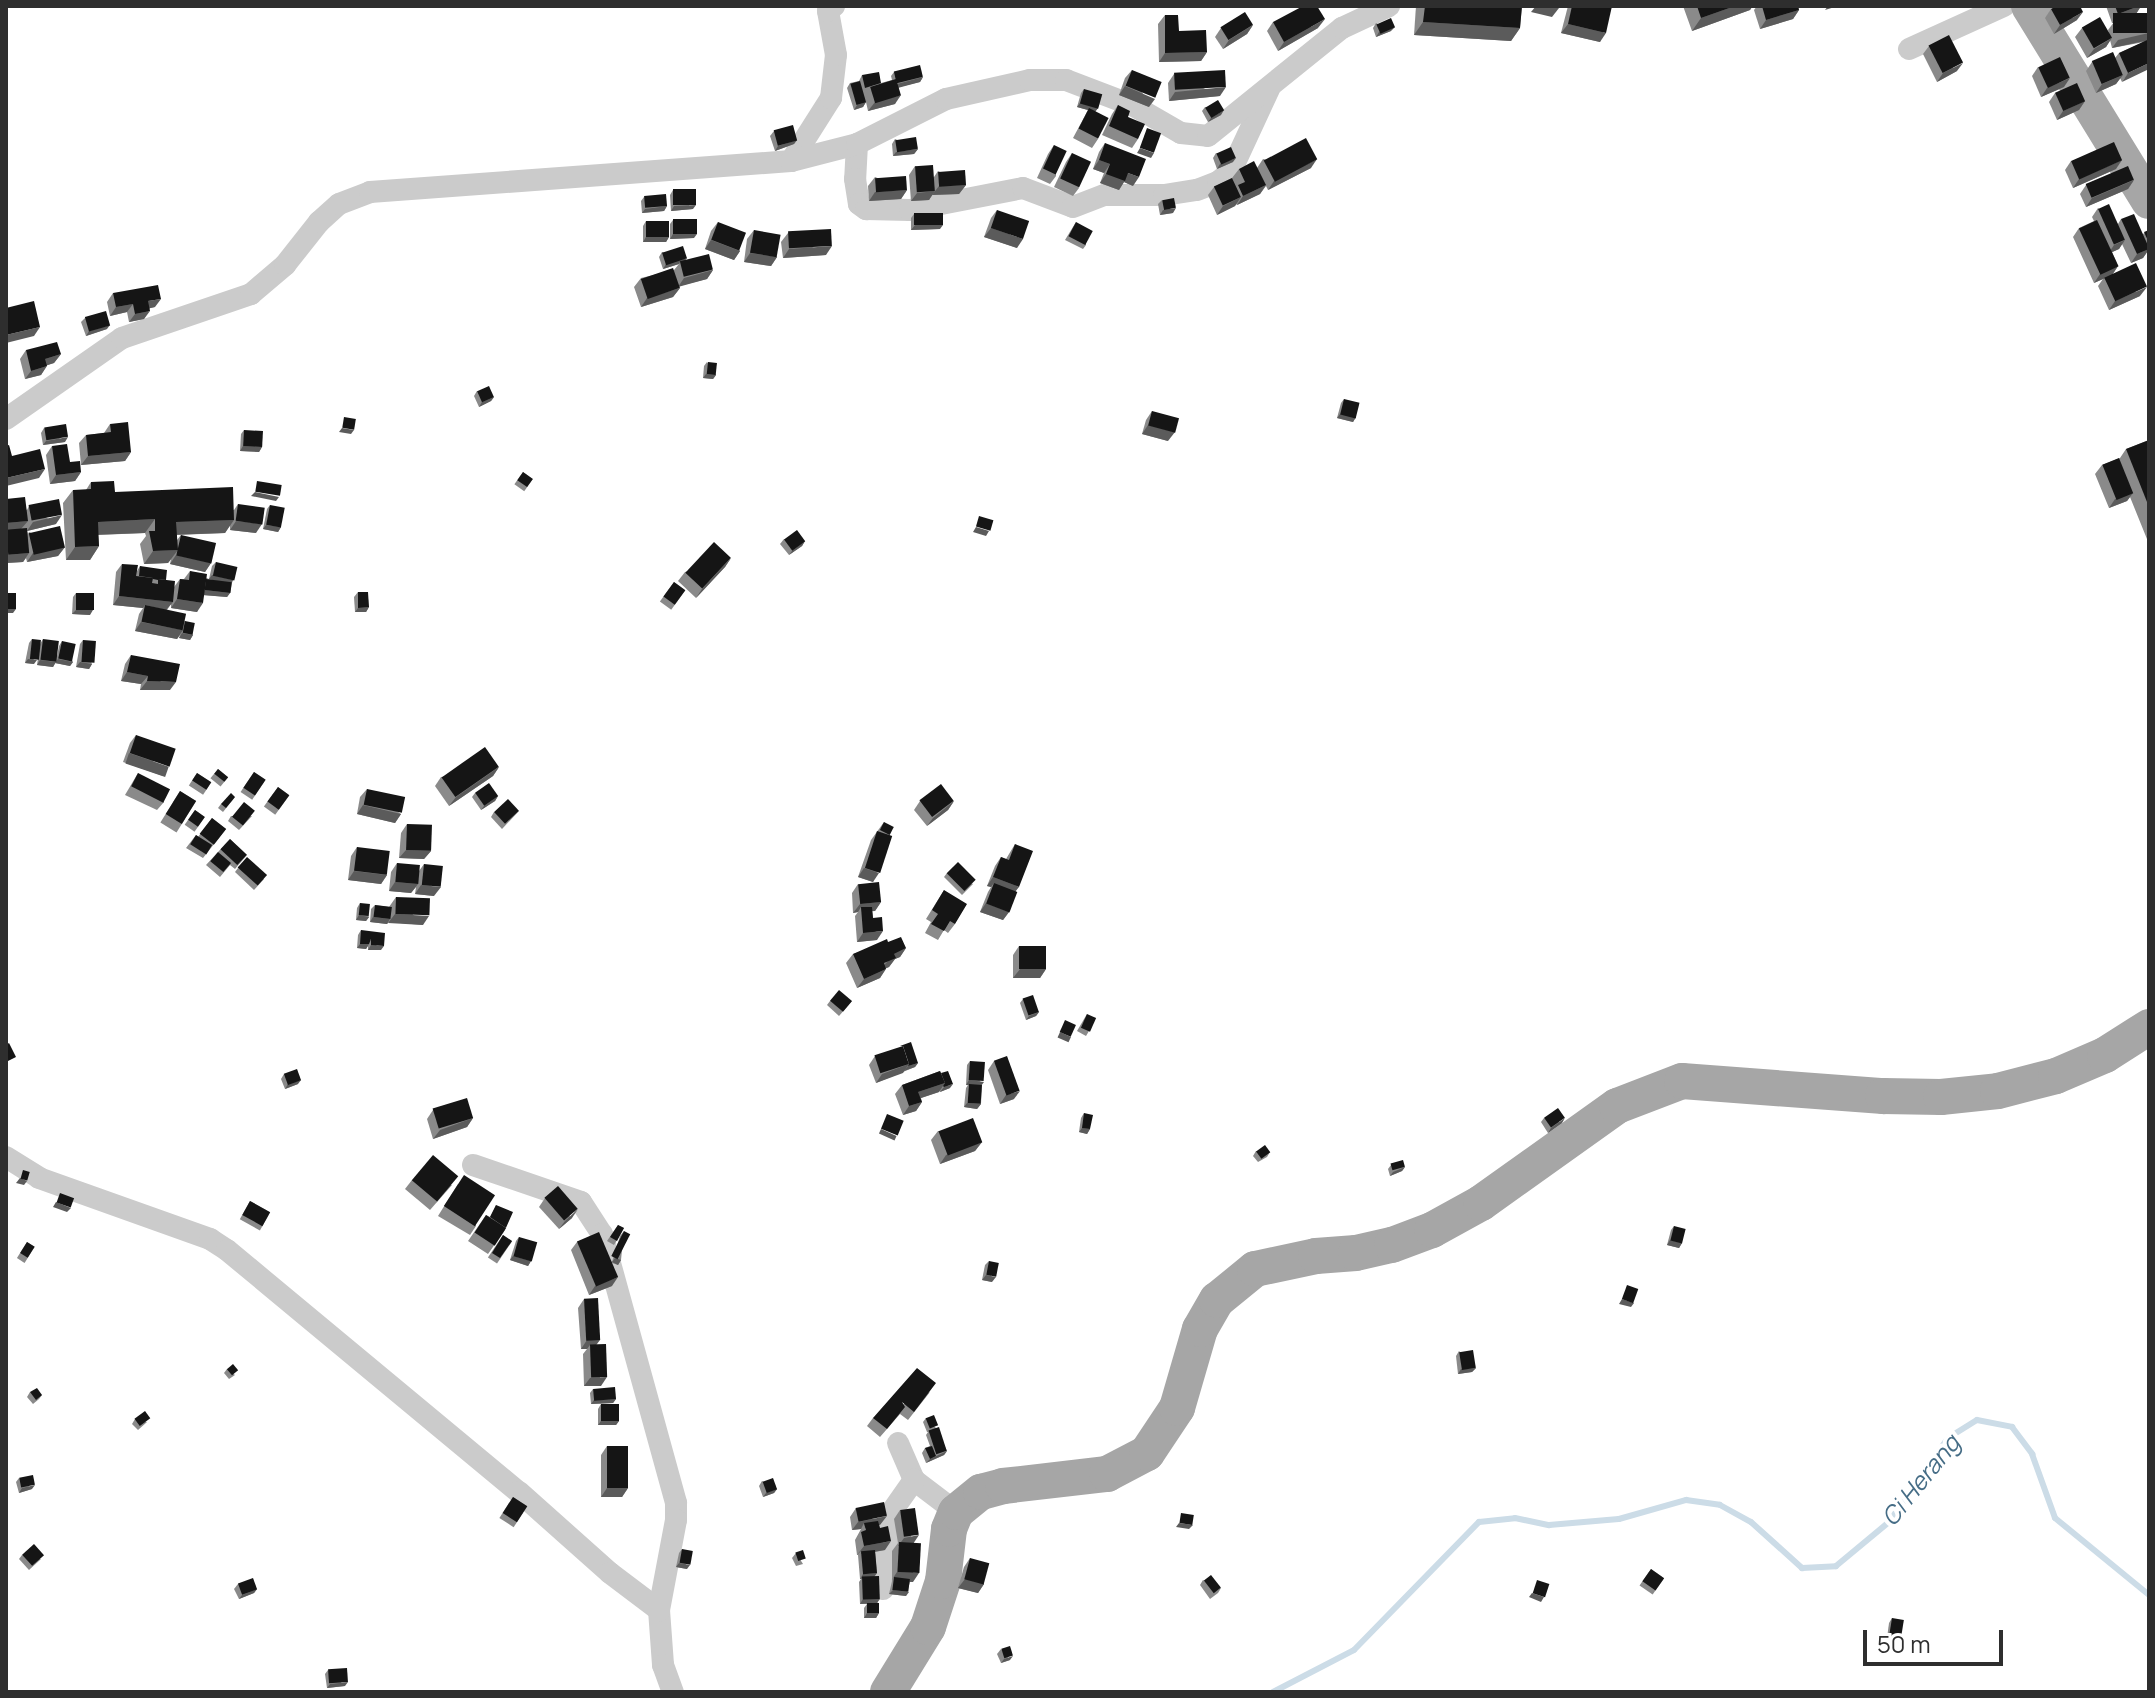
<!DOCTYPE html>
<html>
<head>
<meta charset="utf-8">
<style>
	body { margin:0 }
	#map { position:relative; width:2155px; height:1698px; overflow:hidden; background:#fff; font-family:Manrope,sans-serif }
	div>[style] { position:absolute }
	.stream>* { height:6px; margin:-3px; padding:0 3px; transform-origin:3px; border-radius:3px; background:#ccdce7 }
	.street>* { height:22px; margin:-11px; padding:0 11px; transform-origin:11px; border-radius:11px; background:#cbcbcb }
	.primary>* { height:36px; margin:-18px; padding:0 18px; transform-origin:18px; border-radius:18px; background:#a6a6a6 }
	.wall>* { inset:0; background:#8a8a8a; transform-origin:0 0 }
	.shaded-wall>* { inset:0; background:#5b5b5b; transform-origin:0 0 }
	.building>* { inset:0; background:#151515; transform-origin:0 0 }
	span { translate:-50% -50%; white-space:nowrap; text-align:center; line-height:1.15; -webkit-text-stroke:8px #fff; paint-order:stroke }
	.water-label { font-size:24px; color:#466d86; font-style:italic }
	.frame { position:absolute; inset:0; border:8px solid #2e2e2e; pointer-events:none }
	.scale { position:absolute; left:1863px; top:1630px; width:140px; height:36px; box-sizing:border-box; border:4px solid #2e2e2e; border-top:0; padding-left:10px; font-size:24px; line-height:28px; white-space:nowrap; color:#2e2e2e; -webkit-text-stroke:6px #fff; paint-order:stroke }
</style>
</head>
<body>
<div id="map">
	<div class="stream">
		<div style="left:1273px;top:1692px;width:91px;rotate:-27.4deg"></div>
		<div style="left:1354px;top:1650px;width:179px;rotate:-45.7deg"></div>
		<div style="left:1479px;top:1522px;width:36px;rotate:-6deg"></div>
		<div style="left:1515px;top:1518px;width:35px;rotate:12deg"></div>
		<div style="left:1549px;top:1525px;width:70px;rotate:-4.9deg"></div>
		<div style="left:1619px;top:1519px;width:70px;rotate:-15.8deg"></div>
		<div style="left:1686px;top:1500px;width:34px;rotate:8deg"></div>
		<div style="left:1720px;top:1505px;width:35px;rotate:29deg"></div>
		<div style="left:1751px;top:1522px;width:69px;rotate:42deg"></div>
		<div style="left:1802px;top:1568px;width:34px;rotate:-3deg"></div>
		<div style="left:1836px;top:1566px;width:69px;rotate:-39.7deg"></div>
		<div style="left:1889px;top:1522px;width:103px;rotate:-54.9deg"></div>
		<div style="left:1948px;top:1438px;width:34px;rotate:-32deg"></div>
		<div style="left:1977px;top:1420px;width:36px;rotate:11deg"></div>
		<div style="left:2012px;top:1427px;width:34px;rotate:53deg"></div>
		<div style="left:2032px;top:1454px;width:68px;rotate:70.2deg"></div>
		<div style="left:2055px;top:1518px;width:122px;rotate:39.3deg"></div>
	</div>
	<div class="street">
		<div style="left:1909px;top:49px;width:104px;rotate:-24.4deg"></div>
		<div style="left:857px;top:144px;width:35px;rotate:93deg"></div>
		<div style="left:855px;top:179px;width:25px;rotate:81deg"></div>
		<div style="left:859px;top:204px;width:9px;rotate:36deg"></div>
		<div style="left:866px;top:209px;width:44px;rotate:1.3deg"></div>
		<div style="left:910px;top:210px;width:115px;rotate:-11deg"></div>
		<div style="left:1023px;top:188px;width:53px;rotate:20.8deg"></div>
		<div style="left:1073px;top:207px;width:34px;rotate:-21deg"></div>
		<div style="left:1105px;top:195px;width:59px"></div>
		<div style="left:1164px;top:195px;width:33px;rotate:-9deg"></div>
		<div style="left:1197px;top:190px;width:22px;rotate:-21deg"></div>
		<div style="left:1218px;top:182px;width:17px;rotate:-40deg"></div>
		<div style="left:1231px;top:171px;width:90px;rotate:-65.1deg"></div>
		<div style="left:791px;top:161px;width:75px;rotate:-57.6deg"></div>
		<div style="left:831px;top:98px;width:43px;rotate:-83.4deg"></div>
		<div style="left:836px;top:55px;width:45px;rotate:-100.3deg"></div>
		<div style="left:828px;top:11px;width:8px;rotate:-40deg"></div>
		<div style="left:6px;top:419px;width:141px;rotate:-34.9deg"></div>
		<div style="left:122px;top:338px;width:136px;rotate:-18.8deg"></div>
		<div style="left:251px;top:294px;width:45px;rotate:-40.5deg"></div>
		<div style="left:285px;top:265px;width:55px;rotate:-51.7deg"></div>
		<div style="left:319px;top:222px;width:27px;rotate:-42deg"></div>
		<div style="left:339px;top:204px;width:33px;rotate:-21deg"></div>
		<div style="left:370px;top:192px;width:422px;rotate:-4.2deg"></div>
		<div style="left:791px;top:161px;width:68px;rotate:-14.4deg"></div>
		<div style="left:857px;top:144px;width:100px;rotate:-26.8deg"></div>
		<div style="left:946px;top:99px;width:86px;rotate:-12.7deg"></div>
		<div style="left:1030px;top:80px;width:36px"></div>
		<div style="left:1066px;top:80px;width:73px;rotate:20.9deg"></div>
		<div style="left:1134px;top:106px;width:54px;rotate:29.9deg"></div>
		<div style="left:1181px;top:133px;width:27px;rotate:6deg"></div>
		<div style="left:1208px;top:136px;width:172px;rotate:-38.9deg"></div>
		<div style="left:1342px;top:28px;width:52px;rotate:-25.1deg"></div>
		<div style="left:6px;top:1157px;width:39px;rotate:32deg"></div>
		<div style="left:39px;top:1178px;width:182px;rotate:19.6deg"></div>
		<div style="left:210px;top:1239px;width:20px;rotate:33deg"></div>
		<div style="left:227px;top:1250px;width:379px;rotate:39.7deg"></div>
		<div style="left:519px;top:1492px;width:122px;rotate:41.7deg"></div>
		<div style="left:610px;top:1573px;width:61px;rotate:37.1deg"></div>
		<div style="left:659px;top:1610px;width:55px;rotate:85.8deg"></div>
		<div style="left:663px;top:1665px;width:29px;rotate:70deg"></div>
		<div style="left:473px;top:1165px;width:114px;rotate:18.9deg"></div>
		<div style="left:581px;top:1202px;width:38px;rotate:57deg"></div>
		<div style="left:602px;top:1234px;width:279px;rotate:74.6deg"></div>
		<div style="left:676px;top:1503px;width:17px;rotate:90deg"></div>
		<div style="left:676px;top:1520px;width:92px;rotate:100.7deg"></div>
		<div style="left:898px;top:1443px;width:40px;rotate:66.6deg"></div>
		<div style="left:914px;top:1480px;width:53px;rotate:37.3deg"></div>
		<div style="left:883px;top:1589px;width:75px;rotate:-84.7deg"></div>
		<div style="left:890px;top:1514px;width:42px;rotate:-54.8deg"></div>
	</div>
	<div class="primary">
		<div style="left:2029px;top:6px;width:229px;rotate:58.4deg"></div>
		<div style="left:888px;top:1692px;width:76px;rotate:-58.4deg"></div>
		<div style="left:928px;top:1627px;width:48px;rotate:-71.9deg"></div>
		<div style="left:943px;top:1581px;width:52px;rotate:-83.4deg"></div>
		<div style="left:949px;top:1529px;width:18px;rotate:-68deg"></div>
		<div style="left:956px;top:1512px;width:32px;rotate:-39deg"></div>
		<div style="left:981px;top:1492px;width:23px;rotate:-15deg"></div>
		<div style="left:1003px;top:1486px;width:105px;rotate:-6.6deg"></div>
		<div style="left:1107px;top:1474px;width:45px;rotate:-27.7deg"></div>
		<div style="left:1147px;top:1453px;width:54px;rotate:-56.3deg"></div>
		<div style="left:1177px;top:1408px;width:82px;rotate:-73.8deg"></div>
		<div style="left:1200px;top:1329px;width:34px;rotate:-60deg"></div>
		<div style="left:1217px;top:1300px;width:49px;rotate:-39.2deg"></div>
		<div style="left:1255px;top:1269px;width:62px;rotate:-12deg"></div>
		<div style="left:1316px;top:1256px;width:40px;rotate:-4.3deg"></div>
		<div style="left:1356px;top:1253px;width:37px;rotate:-13deg"></div>
		<div style="left:1392px;top:1245px;width:43px;rotate:-20.6deg"></div>
		<div style="left:1432px;top:1230px;width:56px;rotate:-28.9deg"></div>
		<div style="left:1481px;top:1203px;width:167px;rotate:-35.5deg"></div>
		<div style="left:1617px;top:1106px;width:70px;rotate:-21deg"></div>
		<div style="left:1682px;top:1081px;width:202px;rotate:4.3deg"></div>
		<div style="left:1883px;top:1096px;width:58px;rotate:1deg"></div>
		<div style="left:1941px;top:1097px;width:57px;rotate:-6deg"></div>
		<div style="left:1998px;top:1091px;width:60px;rotate:-14.5deg"></div>
		<div style="left:2056px;top:1076px;width:53px;rotate:-23.2deg"></div>
		<div style="left:2105px;top:1055px;width:52px;rotate:-32.5deg"></div>
	</div>
	<div class="wall">
		<div style="clip-path:polygon(1416px 6px,1522px 6px,1520px 28px,1511px 41px,1414px 35px)"></div>
		<div style="clip-path:polygon(1568px 6px,1612px 6px,1600px 42px,1561px 33px)"></div>
		<div style="clip-path:polygon(1683px 6px,1756px 6px,1752px 7px,1750px 10px,1692px 31px)"></div>
		<div style="clip-path:polygon(1757px 6px,1798px 6px,1799px 10px,1793px 19px,1760px 29px,1754px 10px)"></div>
		<div style="clip-path:polygon(2106px 6px,2141px 6px,2136px 14px,2119px 20px,2149px 13px,2149px 40px,2147px 41px,2149px 45px,2122px 82px,2120px 78px,2116px 84px,2096px 93px,2086px 71px,2092px 62px,2115px 58px,2119px 53px,2144px 42px,2112px 48px,2110px 40px,2106px 47px,2087px 58px,2075px 37px,2082px 28px,2109px 33px,2108px 30px,2114px 22px,2112px 23px)"></div>
		<div style="clip-path:polygon(2051px 9px,2077px 20px,2054px 34px,2045px 18px)"></div>
		<div style="clip-path:polygon(1165px 15px,1179px 31px,1207px 52px,1201px 61px,1159px 62px,1158px 24px)"></div>
		<div style="clip-path:polygon(1273px 22px,1318px 28px,1278px 51px,1267px 31px)"></div>
		<div style="clip-path:polygon(1376px 23px,1391px 31px,1376px 37px,1373px 28px)"></div>
		<div style="clip-path:polygon(1253px 25px,1247px 34px,1223px 49px,1215px 37px,1221px 28px)"></div>
		<div style="clip-path:polygon(1929px 46px,1957px 71px,1937px 82px,1923px 54px)"></div>
		<div style="clip-path:polygon(2038px 67px,2064px 87px,2041px 97px,2032px 76px)"></div>
		<div style="clip-path:polygon(1132px 70px,1149px 107px,1119px 95px,1125px 78px)"></div>
		<div style="clip-path:polygon(894px 72px,923px 77px,920px 82px,899px 87px,895px 104px,868px 111px,866px 102px,863px 107px,854px 110px,847px 88px,850px 83px,859px 81px,862px 75px,881px 83px,892px 80px,891px 76px)"></div>
		<div style="clip-path:polygon(1174px 74px,1220px 96px,1169px 101px,1168px 83px)"></div>
		<div style="clip-path:polygon(1084px 89px,1098px 108px,1095px 112px,1098px 139px,1092px 148px,1073px 138px,1088px 110px,1077px 107px,1081px 93px)"></div>
		<div style="clip-path:polygon(2055px 93px,2085px 101px,2079px 110px,2057px 120px,2049px 102px)"></div>
		<div style="clip-path:polygon(1118px 105px,1128px 117px,1138px 139px,1132px 148px,1102px 135px,1112px 114px)"></div>
		<div style="clip-path:polygon(1205px 107px,1221px 115px,1208px 122px,1202px 111px)"></div>
		<div style="clip-path:polygon(774px 131px,797px 140px,794px 144px,775px 151px,770px 136px)"></div>
		<div style="clip-path:polygon(895px 139px,918px 149px,914px 154px,893px 156px,892px 144px)"></div>
		<div style="clip-path:polygon(1105px 143px,1133px 186px,1124px 182px,1119px 190px,1100px 183px,1104px 173px,1093px 169px,1099px 152px)"></div>
		<div style="clip-path:polygon(1054px 145px,1056px 176px,1050px 184px,1037px 178px,1048px 154px)"></div>
		<div style="clip-path:polygon(1072px 153px,1079px 188px,1073px 196px,1054px 187px,1066px 162px)"></div>
		<div style="clip-path:polygon(1216px 153px,1233px 162px,1217px 169px,1213px 158px)"></div>
		<div style="clip-path:polygon(1263px 159px,1311px 168px,1268px 190px,1266px 186px,1260px 194px,1237px 205px,1236px 204px,1235px 206px,1217px 215px,1208px 195px,1214px 187px,1232px 178px,1239px 169px,1257px 168px)"></div>
		<div style="clip-path:polygon(2071px 161px,2116px 169px,2073px 188px,2065px 170px)"></div>
		<div style="clip-path:polygon(915px 166px,934px 177px,938px 171px,966px 185px,959px 194px,932px 195px,929px 200px,911px 201px,909px 175px)"></div>
		<div style="clip-path:polygon(875px 177px,907px 190px,901px 199px,869px 201px,868px 186px)"></div>
		<div style="clip-path:polygon(2134px 180px,2128px 189px,2086px 207px,2080px 194px,2086px 185px)"></div>
		<div style="clip-path:polygon(673px 190px,693px 209px,671px 211px,670px 195px)"></div>
		<div style="clip-path:polygon(644px 197px,667px 206px,664px 211px,642px 213px,641px 201px)"></div>
		<div style="clip-path:polygon(1162px 200px,1173px 213px,1160px 215px,1158px 204px)"></div>
		<div style="clip-path:polygon(2098px 208px,2118px 224px,2121px 219px,2143px 234px,2149px 230px,2149px 254px,2148px 251px,2143px 258px,2131px 263px,2122px 244px,2119px 249px,2112px 252px,2118px 266px,2113px 274px,2140px 296px,2109px 310px,2098px 286px,2103px 279px,2094px 283px,2073px 237px,2079px 228px,2094px 221px,2092px 217px)"></div>
		<div style="clip-path:polygon(997px 210px,1017px 248px,984px 237px,991px 218px)"></div>
		<div style="clip-path:polygon(914px 214px,940px 229px,911px 230px,911px 218px)"></div>
		<div style="clip-path:polygon(673px 220px,694px 238px,670px 239px,670px 224px)"></div>
		<div style="clip-path:polygon(646px 221px,669px 237px,666px 242px,643px 242px,643px 226px)"></div>
		<div style="clip-path:polygon(718px 222px,740px 251px,734px 260px,705px 249px,711px 231px)"></div>
		<div style="clip-path:polygon(1076px 222px,1086px 245px,1083px 249px,1065px 240px)"></div>
		<div style="clip-path:polygon(754px 230px,777px 257px,771px 266px,744px 262px,747px 239px)"></div>
		<div style="clip-path:polygon(788px 233px,826px 255px,783px 258px,781px 242px)"></div>
		<div style="clip-path:polygon(662px 252px,713px 270px,707px 279px,679px 286px,680px 288px,673px 297px,641px 307px,634px 287px,641px 278px,674px 270px,679px 264px,663px 269px,659px 257px)"></div>
		<div style="clip-path:polygon(113px 293px,155px 307px,150px 308px,144px 319px,129px 322px,127px 312px,110px 316px,107px 302px)"></div>
		<div style="clip-path:polygon(85px 318px,107px 329px,86px 336px,81px 322px)"></div>
		<div style="clip-path:polygon(26px 350px,61px 354px,54px 363px,47px 365px,41px 375px,25px 379px,20px 359px)"></div>
		<div style="clip-path:polygon(707px 362px,716px 375px,713px 379px,703px 378px,704px 366px)"></div>
		<div style="clip-path:polygon(477px 391px,494px 397px,491px 401px,479px 407px,474px 396px)"></div>
		<div style="clip-path:polygon(1344px 399px,1356px 417px,1353px 422px,1337px 418px,1341px 403px)"></div>
		<div style="clip-path:polygon(1152px 411px,1168px 441px,1142px 434px,1146px 420px)"></div>
		<div style="clip-path:polygon(110px 424px,131px 452px,125px 461px,81px 465px,79px 443px,86px 435px,104px 433px)"></div>
		<div style="clip-path:polygon(44px 428px,65px 442px,43px 445px,41px 433px)"></div>
		<div style="clip-path:polygon(244px 430px,262px 447px,259px 452px,240px 451px,241px 434px)"></div>
		<div style="clip-path:polygon(2149px 440px,2149px 544px,2130px 497px,2127px 501px,2109px 508px,2095px 474px,2102px 465px,2120px 458px,2126px 449px)"></div>
		<div style="clip-path:polygon(52px 446px,81px 472px,75px 481px,50px 484px,46px 455px)"></div>
		<div style="left:523px;top:472px;width:12px;height:15px;rotate:35deg"></div>
		<div style="clip-path:polygon(91px 482px,115px 492px,234px 510px,238px 504px,256px 533px,230px 530px,230px 525px,225px 533px,177px 535px,177px 540px,181px 535px,211px 563px,205px 572px,170px 564px,171px 559px,168px 563px,144px 564px,140px 544px,146px 536px,145px 533px,98px 535px,99px 546px,90px 560px,66px 560px,63px 503px,73px 490px,86px 490px)"></div>
		<div style="clip-path:polygon(6px 499px,27px 510px,29px 506px,56px 524px,27px 531px,28px 534px,29px 532px,65px 547px,58px 556px,27px 562px,26px 558px,23px 562px,6px 563px)"></div>
		<div style="clip-path:polygon(270px 505px,281px 527px,278px 532px,263px 529px,267px 509px)"></div>
		<div style="clip-path:polygon(784px 539px,805px 541px,802px 546px,789px 555px,780px 544px)"></div>
		<div style="clip-path:polygon(731px 558px,725px 567px,696px 598px,678px 581px,685px 572px)"></div>
		<div style="clip-path:polygon(216px 562px,233px 580px,232px 583px,230px 593px,227px 597px,204px 595px,197px 612px,171px 608px,171px 604px,167px 610px,185px 621px,193px 635px,190px 640px,179px 638px,180px 635px,177px 639px,135px 631px,139px 614px,143px 608px,113px 605px,116px 572px,122px 564px,137px 571px,140px 566px,166px 580px,174px 587px,180px 579px,184px 579px,190px 571px,209px 579px,212px 566px)"></div>
		<div style="left:674px;top:582px;width:14px;height:24px;rotate:36deg"></div>
		<div style="clip-path:polygon(358px 592px,369px 607px,366px 612px,355px 612px,354px 597px)"></div>
		<div style="clip-path:polygon(76px 593px,90px 615px,72px 614px,73px 597px)"></div>
		<div style="clip-path:polygon(32px 639px,34px 664px,25px 663px,29px 643px)"></div>
		<div style="clip-path:polygon(43px 639px,57px 656px,59px 646px,62px 641px,73px 662px,70px 666px,55px 663px,53px 667px,37px 665px,40px 644px)"></div>
		<div style="clip-path:polygon(83px 640px,92px 664px,89px 669px,76px 667px,80px 644px)"></div>
		<div style="clip-path:polygon(131px 655px,170px 690px,140px 690px,141px 684px,121px 681px,125px 664px)"></div>
		<div style="clip-path:polygon(136px 735px,163px 776px,123px 762px,130px 743px)"></div>
		<div style="clip-path:polygon(499px 767px,493px 776px,449px 806px,435px 786px,441px 777px)"></div>
		<div style="left:218px;top:769px;width:13px;height:12px;rotate:39deg"></div>
		<div style="left:254px;top:772px;width:14px;height:24px;rotate:34deg"></div>
		<div style="clip-path:polygon(138px 773px,164px 802px,157px 810px,125px 795px)"></div>
		<div style="left:197px;top:773px;width:17px;height:15px;rotate:33deg"></div>
		<div style="left:278px;top:787px;width:14px;height:24px;rotate:36deg"></div>
		<div style="clip-path:polygon(367px 789px,401px 814px,395px 823px,357px 814px,360px 797px)"></div>
		<div style="left:180px;top:791px;width:19px;height:37px;rotate:32deg"></div>
		<div style="clip-path:polygon(475px 793px,498px 796px,495px 801px,481px 810px,472px 797px)"></div>
		<div style="clip-path:polygon(235px 797px,223px 812px,218px 808px,221px 804px)"></div>
		<div style="clip-path:polygon(920px 801px,954px 801px,948px 810px,927px 826px,914px 810px)"></div>
		<div style="left:195px;top:810px;width:12px;height:18px;rotate:35deg"></div>
		<div style="clip-path:polygon(519px 811px,502px 829px,491px 817px,494px 812px)"></div>
		<div style="clip-path:polygon(231px 816px,252px 816px,239px 830px,228px 821px)"></div>
		<div style="clip-path:polygon(212px 818px,226px 829px,203px 858px,186px 848px,196px 835px,198px 837px)"></div>
		<div style="clip-path:polygon(884px 822px,890px 836px,873px 882px,858px 877px,871px 840px)"></div>
		<div style="clip-path:polygon(407px 824px,431px 851px,424px 859px,399px 858px,401px 833px)"></div>
		<div style="clip-path:polygon(230px 839px,247px 855px,235px 869px,230px 865px,220px 877px,206px 865px)"></div>
		<div style="clip-path:polygon(1015px 844px,1016px 891px,1009px 912px,1003px 920px,980px 912px,988px 892px,991px 887px,987px 886px,995px 866px,1001px 857px,1006px 859px)"></div>
		<div style="clip-path:polygon(357px 847px,387px 875px,381px 884px,348px 880px,351px 856px)"></div>
		<div style="clip-path:polygon(397px 863px,419px 871px,424px 864px,434px 896px,415px 894px,416px 887px,411px 893px,389px 891px,391px 872px)"></div>
		<div style="clip-path:polygon(238px 868px,264px 879px,254px 890px,235px 872px)"></div>
		<div style="clip-path:polygon(947px 873px,973px 884px,962px 895px,944px 877px)"></div>
		<div style="clip-path:polygon(858px 884px,881px 902px,875px 911px,872px 911px,877px 940px,857px 942px,855px 916px,858px 912px,853px 913px,852px 893px)"></div>
		<div style="clip-path:polygon(944px 890px,955px 924px,948px 933px,944px 930px,938px 940px,925px 933px,931px 922px,926px 919px)"></div>
		<div style="clip-path:polygon(396px 897px,423px 925px,389px 922px,387px 924px,370px 922px,371px 909px,375px 905px,389px 907px)"></div>
		<div style="clip-path:polygon(360px 903px,369px 917px,366px 921px,356px 920px,357px 908px)"></div>
		<div style="clip-path:polygon(361px 930px,381px 950px,368px 950px,368px 946px,366px 949px,357px 948px,358px 935px)"></div>
		<div style="clip-path:polygon(888px 942px,906px 948px,900px 957px,895px 959px,889px 967px,886px 968px,880px 978px,857px 988px,846px 963px,853px 954px)"></div>
		<div style="clip-path:polygon(1019px 946px,1046px 969px,1040px 978px,1013px 978px,1013px 955px)"></div>
		<div style="clip-path:polygon(1023px 999px,1039px 1012px,1036px 1016px,1026px 1020px,1020px 1003px)"></div>
		<div style="clip-path:polygon(830px 1001px,852px 1001px,839px 1016px,827px 1005px)"></div>
		<div style="clip-path:polygon(1087px 1014px,1089px 1031px,1086px 1036px,1077px 1031px)"></div>
		<div style="clip-path:polygon(875px 1056px,918px 1063px,915px 1067px,876px 1083px,869px 1065px)"></div>
		<div style="clip-path:polygon(970px 1061px,982px 1085px,981px 1104px,977px 1109px,964px 1107px,966px 1088px,968px 1085px,966px 1085px,967px 1065px)"></div>
		<div style="clip-path:polygon(994px 1061px,1014px 1099px,1000px 1104px,988px 1070px)"></div>
		<div style="clip-path:polygon(940px 1071px,950px 1088px,940px 1092px,940px 1090px,939px 1092px,921px 1098px,922px 1102px,916px 1111px,903px 1115px,895px 1094px,902px 1085px)"></div>
		<div style="clip-path:polygon(284px 1074px,298px 1084px,285px 1089px,281px 1079px)"></div>
		<div style="clip-path:polygon(433px 1110px,473px 1118px,467px 1127px,433px 1139px,427px 1119px)"></div>
		<div style="clip-path:polygon(1084px 1113px,1090px 1129px,1087px 1134px,1079px 1132px,1081px 1118px)"></div>
		<div style="clip-path:polygon(1544px 1118px,1562px 1123px,1548px 1133px,1541px 1122px)"></div>
		<div style="clip-path:polygon(938px 1131px,982px 1142px,975px 1151px,940px 1164px,931px 1140px)"></div>
		<div style="clip-path:polygon(1256px 1151px,1270px 1152px,1267px 1157px,1258px 1162px,1253px 1156px)"></div>
		<div style="clip-path:polygon(1391px 1165px,1405px 1167px,1402px 1171px,1390px 1176px,1388px 1169px)"></div>
		<div style="clip-path:polygon(412px 1180px,452px 1185px,430px 1210px,405px 1189px)"></div>
		<div style="clip-path:polygon(458px 1184px,476px 1226px,470px 1235px,438px 1216px)"></div>
		<div style="clip-path:polygon(545px 1198px,572px 1218px,559px 1229px,539px 1207px)"></div>
		<div style="left:250px;top:1201px;width:23px;height:21px;rotate:29deg"></div>
		<div style="clip-path:polygon(496px 1205px,505px 1230px,488px 1254px,468px 1241px,486px 1215px,490px 1217px)"></div>
		<div style="clip-path:polygon(618px 1225px,624px 1228px,614px 1245px,607px 1241px)"></div>
		<div style="clip-path:polygon(1674px 1226px,1682px 1243px,1679px 1248px,1667px 1245px,1671px 1230px)"></div>
		<div style="clip-path:polygon(624px 1231px,621px 1260px,618px 1265px,612px 1263px,612px 1286px,589px 1295px,571px 1250px,577px 1242px,612px 1262px,620px 1236px)"></div>
		<div style="left:503px;top:1235px;width:11px;height:27px;rotate:34deg"></div>
		<div style="clip-path:polygon(519px 1237px,531px 1261px,528px 1266px,510px 1260px,516px 1241px)"></div>
		<div style="left:27px;top:1242px;width:9px;height:19px;rotate:32deg"></div>
		<div style="clip-path:polygon(989px 1261px,992px 1282px,982px 1280px,985px 1265px)"></div>
		<div style="clip-path:polygon(584px 1299px,596px 1345px,601px 1386px,584px 1386px,583px 1354px,587px 1349px,581px 1349px,578px 1308px)"></div>
		<div style="clip-path:polygon(1459px 1351px,1476px 1368px,1472px 1372px,1458px 1374px,1456px 1356px)"></div>
		<div style="clip-path:polygon(227px 1369px,235px 1375px,229px 1379px,224px 1373px)"></div>
		<div style="clip-path:polygon(593px 1389px,616px 1399px,613px 1403px,591px 1404px,590px 1393px)"></div>
		<div style="clip-path:polygon(30px 1392px,42px 1395px,39px 1399px,33px 1404px,27px 1397px)"></div>
		<div style="clip-path:polygon(930px 1392px,908px 1420px,900px 1414px,880px 1437px,867px 1426px,873px 1418px)"></div>
		<div style="clip-path:polygon(601px 1404px,619px 1421px,616px 1425px,598px 1425px,598px 1409px)"></div>
		<div style="clip-path:polygon(926px 1418px,936px 1428px,947px 1451px,944px 1455px,926px 1463px,922px 1453px,925px 1448px,930px 1446px,926px 1435px,928px 1432px,927px 1432px,923px 1422px)"></div>
		<div style="clip-path:polygon(135px 1419px,147px 1422px,138px 1430px,132px 1424px)"></div>
		<div style="clip-path:polygon(607px 1446px,628px 1488px,622px 1497px,601px 1497px,601px 1455px)"></div>
		<div style="clip-path:polygon(19px 1478px,32px 1489px,19px 1493px,16px 1482px)"></div>
		<div style="clip-path:polygon(762px 1481px,777px 1489px,774px 1493px,763px 1497px,759px 1486px)"></div>
		<div style="left:513px;top:1497px;width:17px;height:25px;rotate:33deg"></div>
		<div style="clip-path:polygon(856px 1508px,880px 1525px,879px 1525px,885px 1550px,875px 1552px,877px 1573px,874px 1577px,879px 1613px,876px 1618px,864px 1618px,864px 1608px,867px 1604px,860px 1604px,859px 1582px,861px 1579px,860px 1579px,858px 1555px,857px 1555px,855px 1540px,861px 1529px,852px 1530px,850px 1517px)"></div>
		<div style="clip-path:polygon(900px 1510px,914px 1543px,913px 1582px,910px 1582px,906px 1596px,889px 1594px,892px 1581px,892px 1551px,898px 1543px,894px 1519px)"></div>
		<div style="clip-path:polygon(682px 1549px,687px 1569px,676px 1567px,679px 1553px)"></div>
		<div style="clip-path:polygon(796px 1553px,803px 1564px,796px 1566px,792px 1558px)"></div>
		<div style="clip-path:polygon(22px 1555px,41px 1559px,29px 1570px,19px 1559px)"></div>
		<div style="clip-path:polygon(970px 1558px,984px 1584px,978px 1593px,958px 1588px,964px 1567px)"></div>
		<div style="left:1651px;top:1569px;width:16px;height:20px;rotate:35deg"></div>
		<div style="clip-path:polygon(1203px 1580px,1221px 1588px,1218px 1593px,1210px 1599px,1200px 1585px)"></div>
		<div style="clip-path:polygon(238px 1584px,257px 1589px,254px 1593px,239px 1599px,234px 1589px)"></div>
		<div style="clip-path:polygon(1892px 1618px,1899px 1640px,1887px 1638px,1889px 1623px)"></div>
		<div style="clip-path:polygon(1001px 1649px,1010px 1660px,1001px 1663px,997px 1654px)"></div>
		<div style="clip-path:polygon(328px 1670px,345px 1686px,327px 1688px,325px 1674px)"></div>
	</div>
	<div class="shaded-wall">
		<div style="clip-path:polygon(1536px 6px,1548px 6px,1559px 8px,1552px 17px,1531px 12px)"></div>
		<div style="clip-path:polygon(1735px 6px,1756px 6px,1752px 7px,1750px 10px,1692px 31px,1701px 18px)"></div>
		<div style="clip-path:polygon(1828px 6px,1838px 6px,1825px 10px)"></div>
		<div style="clip-path:polygon(2139px 6px,2141px 6px,2136px 14px,2112px 23px,2118px 14px)"></div>
		<div style="clip-path:polygon(1799px 10px,1793px 19px,1760px 29px,1766px 20px)"></div>
		<div style="clip-path:polygon(2083px 12px,2077px 20px,2054px 34px,2060px 25px)"></div>
		<div style="clip-path:polygon(1325px 19px,1318px 28px,1278px 51px,1284px 42px)"></div>
		<div style="clip-path:polygon(1423px 22px,1520px 28px,1511px 41px,1414px 35px)"></div>
		<div style="clip-path:polygon(1568px 24px,1606px 33px,1600px 42px,1561px 33px)"></div>
		<div style="clip-path:polygon(1253px 25px,1247px 34px,1223px 49px,1229px 40px)"></div>
		<div style="clip-path:polygon(1395px 27px,1391px 31px,1376px 37px,1379px 32px)"></div>
		<div style="clip-path:polygon(2149px 33px,2149px 40px,2112px 48px,2118px 40px)"></div>
		<div style="clip-path:polygon(2112px 38px,2106px 47px,2087px 58px,2094px 49px)"></div>
		<div style="clip-path:polygon(1207px 52px,1201px 61px,1159px 62px,1165px 53px)"></div>
		<div style="clip-path:polygon(1963px 63px,1957px 71px,1937px 82px,1943px 73px)"></div>
		<div style="clip-path:polygon(2149px 63px,2149px 69px,2122px 82px,2128px 73px)"></div>
		<div style="clip-path:polygon(2123px 75px,2116px 84px,2096px 93px,2102px 84px)"></div>
		<div style="clip-path:polygon(923px 77px,920px 82px,894px 89px,897px 84px)"></div>
		<div style="clip-path:polygon(2070px 78px,2064px 87px,2041px 97px,2047px 88px)"></div>
		<div style="clip-path:polygon(1125px 86px,1155px 99px,1149px 107px,1119px 95px)"></div>
		<div style="clip-path:polygon(1226px 87px,1220px 96px,1169px 101px,1175px 92px)"></div>
		<div style="clip-path:polygon(901px 95px,895px 104px,868px 111px,875px 102px)"></div>
		<div style="clip-path:polygon(2085px 101px,2079px 110px,2057px 120px,2063px 111px)"></div>
		<div style="clip-path:polygon(866px 102px,863px 107px,854px 110px,857px 105px)"></div>
		<div style="clip-path:polygon(1080px 103px,1098px 108px,1095px 112px,1077px 107px)"></div>
		<div style="clip-path:polygon(1224px 110px,1221px 115px,1208px 122px,1211px 118px)"></div>
		<div style="clip-path:polygon(797px 140px,794px 144px,775px 151px,778px 146px)"></div>
		<div style="clip-path:polygon(1140px 148px,1154px 153px,1151px 158px,1137px 153px)"></div>
		<div style="clip-path:polygon(918px 149px,914px 154px,893px 156px,896px 152px)"></div>
		<div style="clip-path:polygon(1236px 158px,1233px 162px,1217px 169px,1220px 164px)"></div>
		<div style="clip-path:polygon(1317px 159px,1311px 168px,1268px 190px,1274px 181px)"></div>
		<div style="clip-path:polygon(1099px 160px,1110px 164px,1104px 173px,1093px 169px)"></div>
		<div style="clip-path:polygon(2122px 160px,2116px 169px,2073px 188px,2079px 179px)"></div>
		<div style="clip-path:polygon(1128px 173px,1139px 177px,1133px 186px,1124px 182px,1119px 190px,1100px 183px,1106px 174px)"></div>
		<div style="clip-path:polygon(2134px 180px,2128px 189px,2086px 207px,2092px 198px)"></div>
		<div style="clip-path:polygon(966px 185px,959px 194px,932px 195px,939px 186px)"></div>
		<div style="clip-path:polygon(1266px 185px,1260px 194px,1237px 205px,1243px 196px)"></div>
		<div style="clip-path:polygon(907px 190px,901px 199px,869px 201px,875px 192px)"></div>
		<div style="clip-path:polygon(935px 191px,929px 200px,911px 201px,917px 193px)"></div>
		<div style="clip-path:polygon(1241px 197px,1235px 206px,1217px 215px,1223px 206px)"></div>
		<div style="clip-path:polygon(696px 205px,693px 209px,671px 211px,674px 206px)"></div>
		<div style="clip-path:polygon(667px 206px,664px 211px,642px 213px,645px 209px)"></div>
		<div style="clip-path:polygon(1176px 208px,1173px 213px,1160px 215px,1163px 210px)"></div>
		<div style="clip-path:polygon(915px 225px,943px 225px,940px 229px,911px 230px)"></div>
		<div style="clip-path:polygon(991px 228px,1023px 239px,1017px 248px,984px 237px)"></div>
		<div style="clip-path:polygon(673px 234px,697px 234px,694px 238px,670px 239px)"></div>
		<div style="clip-path:polygon(646px 237px,669px 237px,666px 242px,643px 242px)"></div>
		<div style="clip-path:polygon(711px 240px,740px 251px,734px 260px,705px 249px)"></div>
		<div style="clip-path:polygon(2125px 240px,2119px 249px,2108px 254px,2114px 245px)"></div>
		<div style="clip-path:polygon(832px 246px,826px 255px,783px 258px,789px 249px)"></div>
		<div style="clip-path:polygon(2149px 249px,2143px 258px,2131px 263px,2137px 254px)"></div>
		<div style="clip-path:polygon(750px 253px,777px 257px,771px 266px,744px 262px)"></div>
		<div style="clip-path:polygon(687px 258px,684px 262px,680px 262px,679px 264px,663px 269px,666px 264px)"></div>
		<div style="clip-path:polygon(2118px 266px,2112px 275px,2094px 283px,2100px 274px)"></div>
		<div style="clip-path:polygon(713px 270px,707px 279px,678px 287px,684px 278px)"></div>
		<div style="clip-path:polygon(2147px 287px,2140px 296px,2109px 310px,2115px 301px)"></div>
		<div style="clip-path:polygon(680px 288px,673px 297px,641px 307px,647px 298px)"></div>
		<div style="clip-path:polygon(161px 299px,155px 307px,142px 310px,148px 301px)"></div>
		<div style="clip-path:polygon(133px 304px,127px 312px,110px 316px,116px 307px)"></div>
		<div style="clip-path:polygon(150px 311px,144px 319px,129px 322px,135px 314px)"></div>
		<div style="clip-path:polygon(110px 325px,107px 329px,86px 336px,89px 331px)"></div>
		<div style="clip-path:polygon(40px 327px,34px 336px,6px 343px,6px 335px)"></div>
		<div style="clip-path:polygon(61px 354px,54px 363px,39px 368px,45px 359px)"></div>
		<div style="clip-path:polygon(47px 366px,41px 375px,25px 379px,31px 371px)"></div>
		<div style="clip-path:polygon(706px 374px,716px 375px,713px 379px,703px 378px)"></div>
		<div style="clip-path:polygon(494px 397px,491px 401px,479px 407px,482px 402px)"></div>
		<div style="clip-path:polygon(1340px 414px,1356px 417px,1353px 422px,1337px 418px)"></div>
		<div style="clip-path:polygon(1148px 425px,1175px 432px,1168px 441px,1142px 434px)"></div>
		<div style="clip-path:polygon(342px 428px,354px 430px,351px 434px,339px 432px)"></div>
		<div style="clip-path:polygon(68px 437px,65px 442px,43px 445px,46px 441px)"></div>
		<div style="clip-path:polygon(243px 446px,262px 447px,259px 452px,240px 451px)"></div>
		<div style="clip-path:polygon(131px 452px,125px 461px,81px 465px,88px 456px)"></div>
		<div style="clip-path:polygon(45px 469px,39px 478px,6px 486px,6px 478px)"></div>
		<div style="clip-path:polygon(81px 472px,75px 481px,50px 484px,56px 475px)"></div>
		<div style="clip-path:polygon(255px 492px,279px 497px,276px 501px,251px 496px)"></div>
		<div style="clip-path:polygon(2133px 493px,2127px 501px,2109px 508px,2115px 499px)"></div>
		<div style="clip-path:polygon(62px 515px,56px 524px,27px 531px,33px 522px)"></div>
		<div style="clip-path:polygon(155px 519px,145px 533px,89px 535px,98px 522px)"></div>
		<div style="clip-path:polygon(234px 520px,225px 533px,167px 535px,176px 522px)"></div>
		<div style="clip-path:polygon(28px 521px,21px 529px,6px 531px,6px 523px)"></div>
		<div style="clip-path:polygon(236px 521px,262px 524px,256px 533px,230px 530px)"></div>
		<div style="clip-path:polygon(266px 525px,281px 527px,278px 532px,263px 529px)"></div>
		<div style="clip-path:polygon(976px 527px,989px 531px,986px 536px,973px 532px)"></div>
		<div style="clip-path:polygon(805px 541px,802px 546px,789px 555px,792px 551px)"></div>
		<div style="clip-path:polygon(99px 546px,90px 560px,66px 560px,75px 547px)"></div>
		<div style="clip-path:polygon(65px 547px,58px 556px,27px 562px,33px 553px)"></div>
		<div style="clip-path:polygon(178px 550px,168px 563px,144px 564px,153px 551px)"></div>
		<div style="clip-path:polygon(29px 553px,23px 562px,6px 563px,6px 555px)"></div>
		<div style="clip-path:polygon(176px 555px,211px 563px,205px 572px,170px 564px)"></div>
		<div style="clip-path:polygon(731px 558px,725px 567px,696px 598px,702px 589px)"></div>
		<div style="clip-path:polygon(212px 575px,233px 580px,230px 585px,209px 579px)"></div>
		<div style="clip-path:polygon(205px 590px,230px 593px,227px 597px,202px 595px)"></div>
		<div style="clip-path:polygon(119px 596px,173px 602px,166px 610px,145px 605px,143px 608px,113px 605px)"></div>
		<div style="clip-path:polygon(177px 599px,203px 603px,197px 612px,171px 608px)"></div>
		<div style="clip-path:polygon(369px 607px,366px 612px,355px 612px,358px 608px)"></div>
		<div style="clip-path:polygon(6px 609px,16px 609px,13px 613px,6px 613px)"></div>
		<div style="clip-path:polygon(76px 610px,93px 610px,90px 615px,72px 614px)"></div>
		<div style="clip-path:polygon(141px 622px,183px 630px,177px 639px,135px 631px)"></div>
		<div style="clip-path:polygon(182px 633px,193px 635px,190px 640px,179px 638px)"></div>
		<div style="clip-path:polygon(28px 659px,37px 660px,34px 664px,25px 663px)"></div>
		<div style="clip-path:polygon(58px 659px,73px 662px,70px 666px,55px 663px)"></div>
		<div style="clip-path:polygon(40px 660px,56px 662px,53px 667px,37px 665px)"></div>
		<div style="clip-path:polygon(80px 662px,92px 664px,89px 669px,76px 667px)"></div>
		<div style="clip-path:polygon(127px 672px,148px 676px,141px 684px,121px 681px)"></div>
		<div style="clip-path:polygon(147px 681px,176px 682px,170px 690px,140px 690px)"></div>
		<div style="left:129px;top:753px;width:42px;height:11px;rotate:19deg"></div>
		<div style="clip-path:polygon(499px 767px,493px 776px,449px 806px,456px 797px)"></div>
		<div style="clip-path:polygon(498px 796px,495px 801px,481px 810px,484px 806px)"></div>
		<div style="clip-path:polygon(954px 801px,948px 810px,927px 826px,933px 818px)"></div>
		<div style="clip-path:polygon(363px 805px,401px 814px,395px 823px,357px 814px)"></div>
		<div style="clip-path:polygon(406px 850px,431px 851px,424px 859px,399px 858px)"></div>
		<div style="clip-path:polygon(864px 868px,879px 873px,873px 882px,858px 877px)"></div>
		<div style="clip-path:polygon(354px 871px,387px 875px,381px 884px,348px 880px)"></div>
		<div style="clip-path:polygon(993px 877px,1019px 887px,1012px 896px,994px 883px,991px 887px,987px 886px)"></div>
		<div style="clip-path:polygon(395px 882px,418px 884px,411px 893px,389px 891px)"></div>
		<div style="clip-path:polygon(421px 885px,441px 887px,434px 896px,415px 894px)"></div>
		<div style="clip-path:polygon(881px 902px,875px 911px,862px 912px,861px 907px,858px 912px,853px 913px,860px 904px)"></div>
		<div style="clip-path:polygon(986px 903px,1009px 912px,1003px 920px,980px 912px)"></div>
		<div style="clip-path:polygon(395px 914px,429px 916px,423px 925px,388px 923px)"></div>
		<div style="clip-path:polygon(359px 915px,369px 917px,366px 921px,356px 920px)"></div>
		<div style="clip-path:polygon(373px 917px,390px 919px,387px 924px,370px 922px)"></div>
		<div style="clip-path:polygon(883px 931px,877px 940px,857px 942px,863px 933px)"></div>
		<div style="clip-path:polygon(360px 944px,369px 944px,366px 949px,357px 948px)"></div>
		<div style="clip-path:polygon(371px 945px,384px 946px,381px 950px,368px 950px)"></div>
		<div style="clip-path:polygon(906px 948px,900px 957px,895px 959px,889px 967px,878px 972px,894px 954px)"></div>
		<div style="clip-path:polygon(886px 969px,880px 978px,857px 988px,864px 979px)"></div>
		<div style="clip-path:polygon(1020px 969px,1046px 969px,1040px 978px,1013px 978px)"></div>
		<div style="clip-path:polygon(1039px 1012px,1036px 1016px,1026px 1020px,1029px 1016px)"></div>
		<div style="left:1060px;top:1032px;width:12px;height:6px;rotate:24deg"></div>
		<div style="clip-path:polygon(918px 1063px,915px 1067px,904px 1071px,908px 1066px)"></div>
		<div style="clip-path:polygon(909px 1064px,903px 1073px,876px 1083px,882px 1074px)"></div>
		<div style="clip-path:polygon(301px 1080px,298px 1084px,285px 1089px,288px 1084px)"></div>
		<div style="clip-path:polygon(969px 1080px,984px 1082px,981px 1086px,966px 1085px)"></div>
		<div style="clip-path:polygon(945px 1083px,939px 1092px,912px 1101px,918px 1092px)"></div>
		<div style="clip-path:polygon(953px 1084px,950px 1088px,940px 1092px,944px 1087px)"></div>
		<div style="clip-path:polygon(1020px 1091px,1014px 1099px,1000px 1104px,1006px 1095px)"></div>
		<div style="clip-path:polygon(922px 1102px,916px 1111px,903px 1115px,909px 1106px)"></div>
		<div style="clip-path:polygon(967px 1103px,981px 1104px,977px 1109px,964px 1107px)"></div>
		<div style="clip-path:polygon(473px 1118px,467px 1127px,433px 1139px,440px 1130px)"></div>
		<div style="clip-path:polygon(1565px 1118px,1562px 1123px,1548px 1133px,1551px 1128px)"></div>
		<div style="clip-path:polygon(1082px 1128px,1090px 1129px,1087px 1134px,1079px 1132px)"></div>
		<div style="left:881px;top:1129px;width:17px;height:5px;rotate:24deg"></div>
		<div style="clip-path:polygon(982px 1142px,975px 1151px,940px 1164px,946px 1155px)"></div>
		<div style="clip-path:polygon(1405px 1167px,1402px 1171px,1390px 1176px,1393px 1172px)"></div>
		<div style="clip-path:polygon(20px 1178px,27px 1181px,24px 1185px,16px 1183px)"></div>
		<div style="clip-path:polygon(56px 1202px,71px 1208px,67px 1212px,53px 1207px)"></div>
		<div style="clip-path:polygon(578px 1209px,572px 1218px,559px 1229px,565px 1221px)"></div>
		<div style="clip-path:polygon(1670px 1240px,1682px 1243px,1679px 1248px,1667px 1245px)"></div>
		<div style="clip-path:polygon(513px 1256px,531px 1261px,528px 1266px,510px 1260px)"></div>
		<div style="clip-path:polygon(615px 1258px,621px 1260px,618px 1265px,612px 1262px)"></div>
		<div style="clip-path:polygon(986px 1275px,996px 1277px,992px 1282px,982px 1280px)"></div>
		<div style="clip-path:polygon(618px 1277px,612px 1286px,589px 1295px,595px 1286px)"></div>
		<div style="clip-path:polygon(1622px 1299px,1634px 1303px,1631px 1307px,1619px 1304px)"></div>
		<div style="clip-path:polygon(587px 1340px,600px 1340px,594px 1348px,590px 1345px,587px 1349px,581px 1349px)"></div>
		<div style="clip-path:polygon(1476px 1368px,1472px 1372px,1458px 1374px,1461px 1369px)"></div>
		<div style="clip-path:polygon(607px 1377px,601px 1386px,584px 1386px,590px 1378px)"></div>
		<div style="clip-path:polygon(616px 1399px,613px 1403px,591px 1404px,594px 1400px)"></div>
		<div style="clip-path:polygon(601px 1421px,619px 1421px,616px 1425px,598px 1425px)"></div>
		<div style="clip-path:polygon(947px 1451px,944px 1455px,926px 1463px,930px 1459px)"></div>
		<div style="clip-path:polygon(35px 1485px,32px 1489px,19px 1493px,22px 1488px)"></div>
		<div style="clip-path:polygon(607px 1488px,628px 1488px,622px 1497px,601px 1497px)"></div>
		<div style="clip-path:polygon(777px 1489px,774px 1493px,763px 1497px,766px 1493px)"></div>
		<div style="clip-path:polygon(887px 1516px,880px 1525px,865px 1528px,864px 1523px,861px 1529px,852px 1530px,858px 1522px)"></div>
		<div style="clip-path:polygon(1179px 1523px,1193px 1525px,1189px 1529px,1176px 1527px)"></div>
		<div style="clip-path:polygon(919px 1535px,913px 1544px,898px 1546px,904px 1538px)"></div>
		<div style="clip-path:polygon(891px 1541px,885px 1550px,861px 1554px,861px 1551px,857px 1555px,864px 1546px)"></div>
		<div style="clip-path:polygon(679px 1563px,690px 1565px,687px 1569px,676px 1567px)"></div>
		<div style="clip-path:polygon(897px 1572px,919px 1573px,913px 1582px,894px 1581px,894px 1577px,891px 1581px)"></div>
		<div style="clip-path:polygon(877px 1573px,874px 1577px,860px 1579px,863px 1574px)"></div>
		<div style="clip-path:polygon(965px 1579px,984px 1584px,978px 1593px,958px 1588px)"></div>
		<div style="clip-path:polygon(257px 1589px,254px 1593px,239px 1599px,242px 1595px)"></div>
		<div style="clip-path:polygon(893px 1590px,909px 1592px,906px 1596px,889px 1594px)"></div>
		<div style="clip-path:polygon(1532px 1593px,1544px 1597px,1541px 1602px,1529px 1597px)"></div>
		<div style="clip-path:polygon(863px 1599px,880px 1599px,877px 1603px,860px 1604px)"></div>
		<div style="clip-path:polygon(867px 1613px,879px 1613px,876px 1618px,864px 1618px)"></div>
		<div style="clip-path:polygon(1890px 1634px,1902px 1635px,1899px 1640px,1887px 1638px)"></div>
		<div style="clip-path:polygon(1013px 1656px,1010px 1660px,1001px 1663px,1004px 1659px)"></div>
		<div style="clip-path:polygon(348px 1682px,345px 1686px,327px 1688px,330px 1684px)"></div>
	</div>
	<div class="building">
		<div style="clip-path:polygon(1303px 6px,1317px 6px,1325px 19px,1284px 42px,1273px 22px)"></div>
		<div style="clip-path:polygon(1425px 6px,1522px 6px,1520px 28px,1423px 22px)"></div>
		<div style="clip-path:polygon(1572px 6px,1612px 6px,1606px 33px,1568px 24px)"></div>
		<div style="clip-path:polygon(1697px 6px,1735px 6px,1701px 18px)"></div>
		<div style="clip-path:polygon(1762px 6px,1798px 6px,1799px 10px,1766px 20px)"></div>
		<div style="clip-path:polygon(2056px 6px,2080px 6px,2083px 12px,2060px 25px,2051px 9px)"></div>
		<div style="clip-path:polygon(2115px 6px,2139px 6px,2118px 14px)"></div>
		<div style="left:1245px;top:12px;width:15px;height:29px;rotate:58deg"></div>
		<div style="left:2149px;top:13px;width:20px;height:36px;rotate:90deg"></div>
		<div style="clip-path:polygon(1165px 15px,1178px 15px,1179px 31px,1206px 30px,1207px 52px,1165px 53px)"></div>
		<div style="left:2100px;top:17px;width:24px;height:21px;rotate:60deg"></div>
		<div style="left:1391px;top:18px;width:10px;height:16px;rotate:66deg"></div>
		<div style="left:1949px;top:35px;width:31px;height:23px;rotate:63deg"></div>
		<div style="clip-path:polygon(2147px 40px,2149px 45px,2149px 63px,2128px 73px,2119px 53px)"></div>
		<div style="left:2113px;top:52px;width:25px;height:23px;rotate:67deg"></div>
		<div style="left:2060px;top:57px;width:23px;height:24px;rotate:65deg"></div>
		<div style="left:920px;top:65px;width:12px;height:27px;rotate:76deg"></div>
		<div style="left:1132px;top:70px;width:32px;height:17px;rotate:22deg"></div>
		<div style="left:1225px;top:70px;width:17px;height:51px;rotate:87deg"></div>
		<div style="clip-path:polygon(879px 72px,881px 83px,865px 88px,862px 75px)"></div>
		<div style="left:896px;top:79px;width:17px;height:27px;rotate:73deg"></div>
		<div style="left:860px;top:81px;width:22px;height:10px;rotate:74deg"></div>
		<div style="left:2077px;top:83px;width:20px;height:24px;rotate:66deg"></div>
		<div style="left:1084px;top:89px;width:19px;height:15px;rotate:16deg"></div>
		<div style="left:1218px;top:100px;width:12px;height:15px;rotate:59deg"></div>
		<div style="clip-path:polygon(1118px 105px,1130px 111px,1128px 117px,1145px 124px,1138px 139px,1109px 126px)"></div>
		<div style="left:1089px;top:108px;width:22px;height:23px;rotate:27deg"></div>
		<div style="left:793px;top:125px;width:16px;height:20px;rotate:75deg"></div>
		<div style="left:1147px;top:128px;width:15px;height:21px;rotate:20deg"></div>
		<div style="left:916px;top:137px;width:12px;height:21px;rotate:81deg"></div>
		<div style="left:1306px;top:138px;width:24px;height:48px;rotate:62deg"></div>
		<div style="left:2114px;top:142px;width:20px;height:47px;rotate:66deg"></div>
		<div style="clip-path:polygon(1105px 143px,1146px 159px,1139px 177px,1128px 173px,1125px 181px,1106px 174px,1110px 164px,1099px 160px)"></div>
		<div style="left:1054px;top:145px;width:14px;height:26px;rotate:25deg"></div>
		<div style="left:1231px;top:147px;width:12px;height:16px;rotate:66deg"></div>
		<div style="left:1072px;top:153px;width:21px;height:28px;rotate:25deg"></div>
		<div style="clip-path:polygon(1254px 161px,1266px 185px,1243px 196px,1238px 185px,1245px 182px,1239px 169px)"></div>
		<div style="left:933px;top:165px;width:26px;height:18px;rotate:86deg"></div>
		<div style="left:2128px;top:166px;width:15px;height:46px;rotate:67deg"></div>
		<div style="left:965px;top:170px;width:15px;height:27px;rotate:86deg"></div>
		<div style="left:906px;top:176px;width:14px;height:31px;rotate:86deg"></div>
		<div style="left:1232px;top:178px;width:21px;height:20px;rotate:65deg"></div>
		<div style="left:696px;top:189px;width:16px;height:23px;rotate:90deg"></div>
		<div style="left:666px;top:194px;width:12px;height:22px;rotate:85deg"></div>
		<div style="left:1174px;top:198px;width:10px;height:12px;rotate:79deg"></div>
		<div style="left:2109px;top:204px;width:39px;height:12px;rotate:66deg"></div>
		<div style="left:997px;top:210px;width:34px;height:19px;rotate:19deg"></div>
		<div style="left:943px;top:213px;width:12px;height:29px;rotate:90deg"></div>
		<div style="clip-path:polygon(2134px 214px,2149px 248px,2149px 249px,2137px 254px,2121px 219px)"></div>
		<div style="left:697px;top:219px;width:15px;height:24px;rotate:90deg"></div>
		<div style="left:2097px;top:220px;width:51px;height:20px;rotate:65deg"></div>
		<div style="left:646px;top:221px;width:23px;height:16px"></div>
		<div style="left:718px;top:222px;width:30px;height:19px;rotate:21deg"></div>
		<div style="left:1076px;top:222px;width:19px;height:16px;rotate:28deg"></div>
		<div style="left:831px;top:229px;width:17px;height:43px;rotate:87deg"></div>
		<div style="left:754px;top:230px;width:27px;height:23px;rotate:10deg"></div>
		<div style="clip-path:polygon(2149px 230px,2149px 243px,2144px 232px)"></div>
		<div style="left:683px;top:246px;width:13px;height:22px;rotate:72deg"></div>
		<div style="left:709px;top:254px;width:16px;height:30px;rotate:76deg"></div>
		<div style="left:2136px;top:263px;width:26px;height:35px;rotate:65deg"></div>
		<div style="left:673px;top:268px;width:21px;height:34px;rotate:71deg"></div>
		<div style="clip-path:polygon(158px 285px,161px 299px,148px 301px,150px 311px,135px 314px,133px 304px,116px 307px,113px 293px)"></div>
		<div style="clip-path:polygon(34px 301px,40px 327px,6px 335px,6px 308px)"></div>
		<div style="left:106px;top:311px;width:15px;height:22px;rotate:74deg"></div>
		<div style="clip-path:polygon(57px 342px,61px 354px,45px 359px,47px 366px,31px 371px,26px 350px)"></div>
		<div style="left:708px;top:362px;width:9px;height:12px;rotate:6deg"></div>
		<div style="left:489px;top:386px;width:12px;height:13px;rotate:66deg"></div>
		<div style="left:1344px;top:399px;width:16px;height:16px;rotate:14deg"></div>
		<div style="left:1152px;top:411px;width:28px;height:15px;rotate:15deg"></div>
		<div style="left:344px;top:417px;width:12px;height:11px;rotate:9deg"></div>
		<div style="clip-path:polygon(128px 422px,131px 452px,88px 456px,86px 435px,111px 432px,110px 424px)"></div>
		<div style="left:66px;top:424px;width:13px;height:22px;rotate:81deg"></div>
		<div style="left:244px;top:430px;width:19px;height:16px;rotate:3deg"></div>
		<div style="clip-path:polygon(2149px 440px,2149px 507px,2126px 449px)"></div>
		<div style="clip-path:polygon(67px 444px,70px 462px,80px 461px,81px 472px,56px 475px,52px 446px)"></div>
		<div style="clip-path:polygon(9px 445px,12px 456px,40px 449px,45px 469px,6px 478px,6px 446px)"></div>
		<div style="left:2119px;top:458px;width:38px;height:18px;rotate:68deg"></div>
		<div style="left:523px;top:472px;width:12px;height:10px;rotate:35deg"></div>
		<div style="clip-path:polygon(114px 481px,115px 492px,233px 487px,234px 520px,176px 522px,178px 550px,153px 551px,149px 531px,155px 531px,155px 519px,98px 522px,99px 546px,75px 547px,73px 490px,91px 489px,91px 482px)"></div>
		<div style="left:257px;top:481px;width:25px;height:11px;rotate:9deg"></div>
		<div style="clip-path:polygon(25px 497px,28px 521px,6px 523px,6px 499px)"></div>
		<div style="left:59px;top:499px;width:16px;height:31px;rotate:79deg"></div>
		<div style="left:238px;top:504px;width:27px;height:17px;rotate:8deg"></div>
		<div style="left:270px;top:505px;width:15px;height:20px;rotate:11deg"></div>
		<div style="left:979px;top:516px;width:15px;height:11px;rotate:16deg"></div>
		<div style="left:60px;top:526px;width:22px;height:32px;rotate:77deg"></div>
		<div style="left:27px;top:528px;width:25px;height:21px;rotate:85deg"></div>
		<div style="left:797px;top:530px;width:14px;height:16px;rotate:54deg"></div>
		<div style="left:181px;top:535px;width:36px;height:21px;rotate:13deg"></div>
		<div style="left:714px;top:542px;width:23px;height:42px;rotate:43deg"></div>
		<div style="left:216px;top:562px;width:22px;height:14px;rotate:13deg"></div>
		<div style="clip-path:polygon(122px 564px,138px 565px,136px 576px,153px 578px,152px 583px,158px 584px,158px 579px,175px 581px,173px 602px,119px 596px)"></div>
		<div style="clip-path:polygon(140px 566px,167px 570px,166px 580px,158px 579px,158px 580px,153px 579px,153px 578px,139px 576px)"></div>
		<div style="clip-path:polygon(190px 571px,207px 574px,203px 603px,177px 599px,180px 579px,189px 580px)"></div>
		<div style="left:206px;top:579px;width:26px;height:11px;rotate:7deg"></div>
		<div style="left:674px;top:582px;width:14px;height:18px;rotate:36deg"></div>
		<div style="clip-path:polygon(358px 592px,368px 592px,369px 607px,358px 608px)"></div>
		<div style="left:16px;top:593px;width:16px;height:10px;rotate:90deg"></div>
		<div style="left:76px;top:593px;width:18px;height:17px"></div>
		<div style="left:145px;top:605px;width:42px;height:17px;rotate:12deg"></div>
		<div style="left:185px;top:621px;width:10px;height:12px;rotate:11deg"></div>
		<div style="left:32px;top:639px;width:9px;height:20px;rotate:6deg"></div>
		<div style="left:43px;top:639px;width:16px;height:21px;rotate:7deg"></div>
		<div style="left:83px;top:640px;width:13px;height:22px;rotate:4deg"></div>
		<div style="left:62px;top:641px;width:14px;height:18px;rotate:12deg"></div>
		<div style="clip-path:polygon(131px 655px,180px 664px,176px 682px,147px 681px,148px 676px,127px 672px)"></div>
		<div style="left:136px;top:735px;width:42px;height:19px;rotate:19deg"></div>
		<div style="left:485px;top:747px;width:24px;height:53px;rotate:55deg"></div>
		<div style="left:218px;top:769px;width:13px;height:6px;rotate:39deg"></div>
		<div style="left:254px;top:772px;width:14px;height:19px;rotate:34deg"></div>
		<div style="left:138px;top:773px;width:36px;height:15px;rotate:27deg"></div>
		<div style="left:197px;top:773px;width:17px;height:9px;rotate:33deg"></div>
		<div style="left:489px;top:783px;width:16px;height:17px;rotate:55deg"></div>
		<div style="left:941px;top:784px;width:21px;height:27px;rotate:53deg"></div>
		<div style="left:278px;top:787px;width:14px;height:18px;rotate:36deg"></div>
		<div style="left:367px;top:789px;width:39px;height:16px;rotate:12deg"></div>
		<div style="left:180px;top:791px;width:19px;height:27px;rotate:32deg"></div>
		<div style="clip-path:polygon(231px 793px,235px 797px,226px 808px,221px 804px)"></div>
		<div style="left:508px;top:799px;width:16px;height:19px;rotate:47deg"></div>
		<div style="left:244px;top:802px;width:14px;height:19px;rotate:39deg"></div>
		<div style="left:195px;top:810px;width:12px;height:12px;rotate:35deg"></div>
		<div style="left:212px;top:818px;width:18px;height:20px;rotate:38deg"></div>
		<div style="left:884px;top:822px;width:11px;height:9px;rotate:27deg"></div>
		<div style="left:407px;top:824px;width:25px;height:26px;rotate:2deg"></div>
		<div style="left:877px;top:831px;width:16px;height:39px;rotate:18deg"></div>
		<div style="left:196px;top:835px;width:19px;height:11px;rotate:32deg"></div>
		<div style="left:230px;top:839px;width:23px;height:14px;rotate:43deg"></div>
		<div style="clip-path:polygon(1015px 844px,1033px 851px,1019px 887px,993px 877px,1001px 857px,1009px 860px)"></div>
		<div style="left:357px;top:847px;width:33px;height:24px;rotate:7deg"></div>
		<div style="left:218px;top:852px;width:17px;height:12px;rotate:40deg"></div>
		<div style="left:247px;top:857px;width:27px;height:14px;rotate:42deg"></div>
		<div style="left:958px;top:862px;width:25px;height:16px;rotate:45deg"></div>
		<div style="left:397px;top:863px;width:23px;height:19px;rotate:5deg"></div>
		<div style="left:424px;top:864px;width:19px;height:21px;rotate:6deg"></div>
		<div style="left:879px;top:882px;width:20px;height:21px;rotate:84deg"></div>
		<div style="left:994px;top:883px;width:25px;height:22px;rotate:21deg"></div>
		<div style="clip-path:polygon(944px 890px,967px 904px,955px 924px,950px 921px,944px 931px,931px 924px,938px 914px,932px 910px)"></div>
		<div style="left:396px;top:897px;width:34px;height:17px;rotate:2deg"></div>
		<div style="left:360px;top:903px;width:10px;height:12px;rotate:6deg"></div>
		<div style="left:375px;top:905px;width:17px;height:12px;rotate:7deg"></div>
		<div style="clip-path:polygon(861px 907px,872px 907px,873px 918px,882px 917px,883px 931px,863px 933px)"></div>
		<div style="clip-path:polygon(361px 930px,385px 933px,384px 946px,371px 945px,371px 939px,369px 944px,360px 944px)"></div>
		<div style="clip-path:polygon(901px 937px,906px 948px,894px 954px,896px 958px,884px 963px,886px 969px,864px 979px,853px 954px,887px 939px,888px 942px)"></div>
		<div style="left:1019px;top:946px;width:27px;height:23px"></div>
		<div style="left:839px;top:990px;width:17px;height:14px;rotate:40deg"></div>
		<div style="left:1033px;top:995px;width:18px;height:11px;rotate:71deg"></div>
		<div style="left:1087px;top:1014px;width:10px;height:15px;rotate:24deg"></div>
		<div style="left:1065px;top:1020px;width:12px;height:13px;rotate:24deg"></div>
		<div style="clip-path:polygon(911px 1042px,918px 1063px,908px 1066px,909px 1064px,903px 1046px,900px 1046px)"></div>
		<div style="clip-path:polygon(9px 1043px,16px 1057px,6px 1062px,6px 1045px)"></div>
		<div style="left:903px;top:1046px;width:19px;height:30px;rotate:72deg"></div>
		<div style="left:1007px;top:1056px;width:37px;height:14px;rotate:70deg"></div>
		<div style="left:970px;top:1061px;width:15px;height:19px;rotate:4deg"></div>
		<div style="left:297px;top:1069px;width:12px;height:14px;rotate:70deg"></div>
		<div style="clip-path:polygon(940px 1071px,945px 1083px,918px 1092px,922px 1102px,909px 1106px,902px 1085px)"></div>
		<div style="clip-path:polygon(948px 1071px,953px 1084px,944px 1087px,943px 1086px,945px 1083px,941px 1073px)"></div>
		<div style="left:969px;top:1084px;width:13px;height:19px;rotate:4deg"></div>
		<div style="left:467px;top:1098px;width:21px;height:36px;rotate:73deg"></div>
		<div style="left:1558px;top:1108px;width:12px;height:17px;rotate:55deg"></div>
		<div style="clip-path:polygon(1084px 1113px,1093px 1115px,1090px 1129px,1082px 1128px)"></div>
		<div style="left:887px;top:1114px;width:18px;height:16px;rotate:22deg"></div>
		<div style="left:973px;top:1118px;width:26px;height:37px;rotate:69deg"></div>
		<div style="left:1265px;top:1145px;width:9px;height:11px;rotate:54deg"></div>
		<div style="left:433px;top:1155px;width:33px;height:33px;rotate:40deg"></div>
		<div style="left:1403px;top:1160px;width:7px;height:13px;rotate:74deg"></div>
		<div style="left:23px;top:1170px;width:7px;height:9px;rotate:16deg"></div>
		<div style="left:464px;top:1175px;width:37px;height:37px;rotate:33deg"></div>
		<div style="left:558px;top:1186px;width:30px;height:18px;rotate:49deg"></div>
		<div style="left:60px;top:1193px;width:15px;height:10px;rotate:20deg"></div>
		<div style="left:250px;top:1201px;width:23px;height:16px;rotate:29deg"></div>
		<div style="clip-path:polygon(496px 1205px,513px 1212px,505px 1230px,506px 1228px,490px 1217px)"></div>
		<div style="left:486px;top:1215px;width:24px;height:21px;rotate:33deg"></div>
		<div style="clip-path:polygon(618px 1225px,624px 1228px,617px 1241px,610px 1237px)"></div>
		<div style="left:1674px;top:1226px;width:12px;height:15px;rotate:14deg"></div>
		<div style="left:624px;top:1231px;width:7px;height:28px;rotate:27deg"></div>
		<div style="left:599px;top:1232px;width:49px;height:24px;rotate:67deg"></div>
		<div style="clip-path:polygon(503px 1235px,512px 1241px,500px 1258px,492px 1253px)"></div>
		<div style="left:519px;top:1237px;width:19px;height:20px;rotate:16deg"></div>
		<div style="left:27px;top:1242px;width:9px;height:13px;rotate:32deg"></div>
		<div style="left:989px;top:1261px;width:10px;height:14px;rotate:11deg"></div>
		<div style="left:1627px;top:1285px;width:12px;height:15px;rotate:20deg"></div>
		<div style="left:598px;top:1298px;width:42px;height:14px;rotate:87deg"></div>
		<div style="left:606px;top:1344px;width:33px;height:16px;rotate:88deg"></div>
		<div style="left:1473px;top:1350px;width:18px;height:14px;rotate:81deg"></div>
		<div style="left:233px;top:1364px;width:8px;height:8px;rotate:50deg"></div>
		<div style="clip-path:polygon(917px 1368px,936px 1383px,914px 1412px,902px 1402px,905px 1407px,887px 1429px,873px 1418px)"></div>
		<div style="left:615px;top:1387px;width:12px;height:22px;rotate:85deg"></div>
		<div style="clip-path:polygon(37px 1388px,42px 1395px,36px 1400px,30px 1392px)"></div>
		<div style="left:601px;top:1404px;width:18px;height:17px"></div>
		<div style="left:145px;top:1411px;width:9px;height:13px;rotate:54deg"></div>
		<div style="left:934px;top:1415px;width:11px;height:9px;rotate:68deg"></div>
		<div style="left:939px;top:1427px;width:25px;height:11px;rotate:72deg"></div>
		<div style="left:607px;top:1446px;width:21px;height:42px"></div>
		<div style="clip-path:polygon(932px 1446px,936px 1456px,930px 1459px,925px 1448px)"></div>
		<div style="left:33px;top:1475px;width:10px;height:14px;rotate:79deg"></div>
		<div style="left:773px;top:1478px;width:12px;height:11px;rotate:70deg"></div>
		<div style="left:513px;top:1497px;width:17px;height:19px;rotate:33deg"></div>
		<div style="left:884px;top:1502px;width:14px;height:29px;rotate:78deg"></div>
		<div style="left:915px;top:1508px;width:27px;height:15px;rotate:82deg"></div>
		<div style="left:1181px;top:1513px;width:13px;height:10px;rotate:9deg"></div>
		<div style="clip-path:polygon(878px 1521px,880px 1528px,888px 1526px,891px 1541px,864px 1546px,861px 1532px,866px 1530px,864px 1523px)"></div>
		<div style="left:899px;top:1542px;width:22px;height:30px;rotate:3deg"></div>
		<div style="left:34px;top:1544px;width:15px;height:16px;rotate:48deg"></div>
		<div style="left:682px;top:1549px;width:11px;height:14px;rotate:10deg"></div>
		<div style="left:803px;top:1550px;width:9px;height:8px;rotate:72deg"></div>
		<div style="left:875px;top:1550px;width:23px;height:14px;rotate:85deg"></div>
		<div style="left:970px;top:1558px;width:20px;height:22px;rotate:15deg"></div>
		<div style="left:1651px;top:1569px;width:16px;height:15px;rotate:35deg"></div>
		<div style="left:1211px;top:1575px;width:16px;height:9px;rotate:52deg"></div>
		<div style="left:879px;top:1576px;width:23px;height:17px;rotate:88deg"></div>
		<div style="left:894px;top:1577px;width:16px;height:13px;rotate:7deg"></div>
		<div style="left:253px;top:1578px;width:12px;height:16px;rotate:70deg"></div>
		<div style="left:1537px;top:1580px;width:13px;height:14px;rotate:18deg"></div>
		<div style="left:867px;top:1603px;width:12px;height:10px"></div>
		<div style="left:1892px;top:1618px;width:12px;height:16px;rotate:9deg"></div>
		<div style="left:1010px;top:1646px;width:10px;height:9px;rotate:73deg"></div>
		<div style="left:347px;top:1668px;width:14px;height:19px;rotate:86deg"></div>
	</div>
	<div class="water-label">
		<span style="left:1920px;top:1480px;rotate:-51deg">Ci Herang</span>
	</div>
	<div class="frame"></div>
	<div class="scale">50 m</div>
</div>
</body>
</html>
